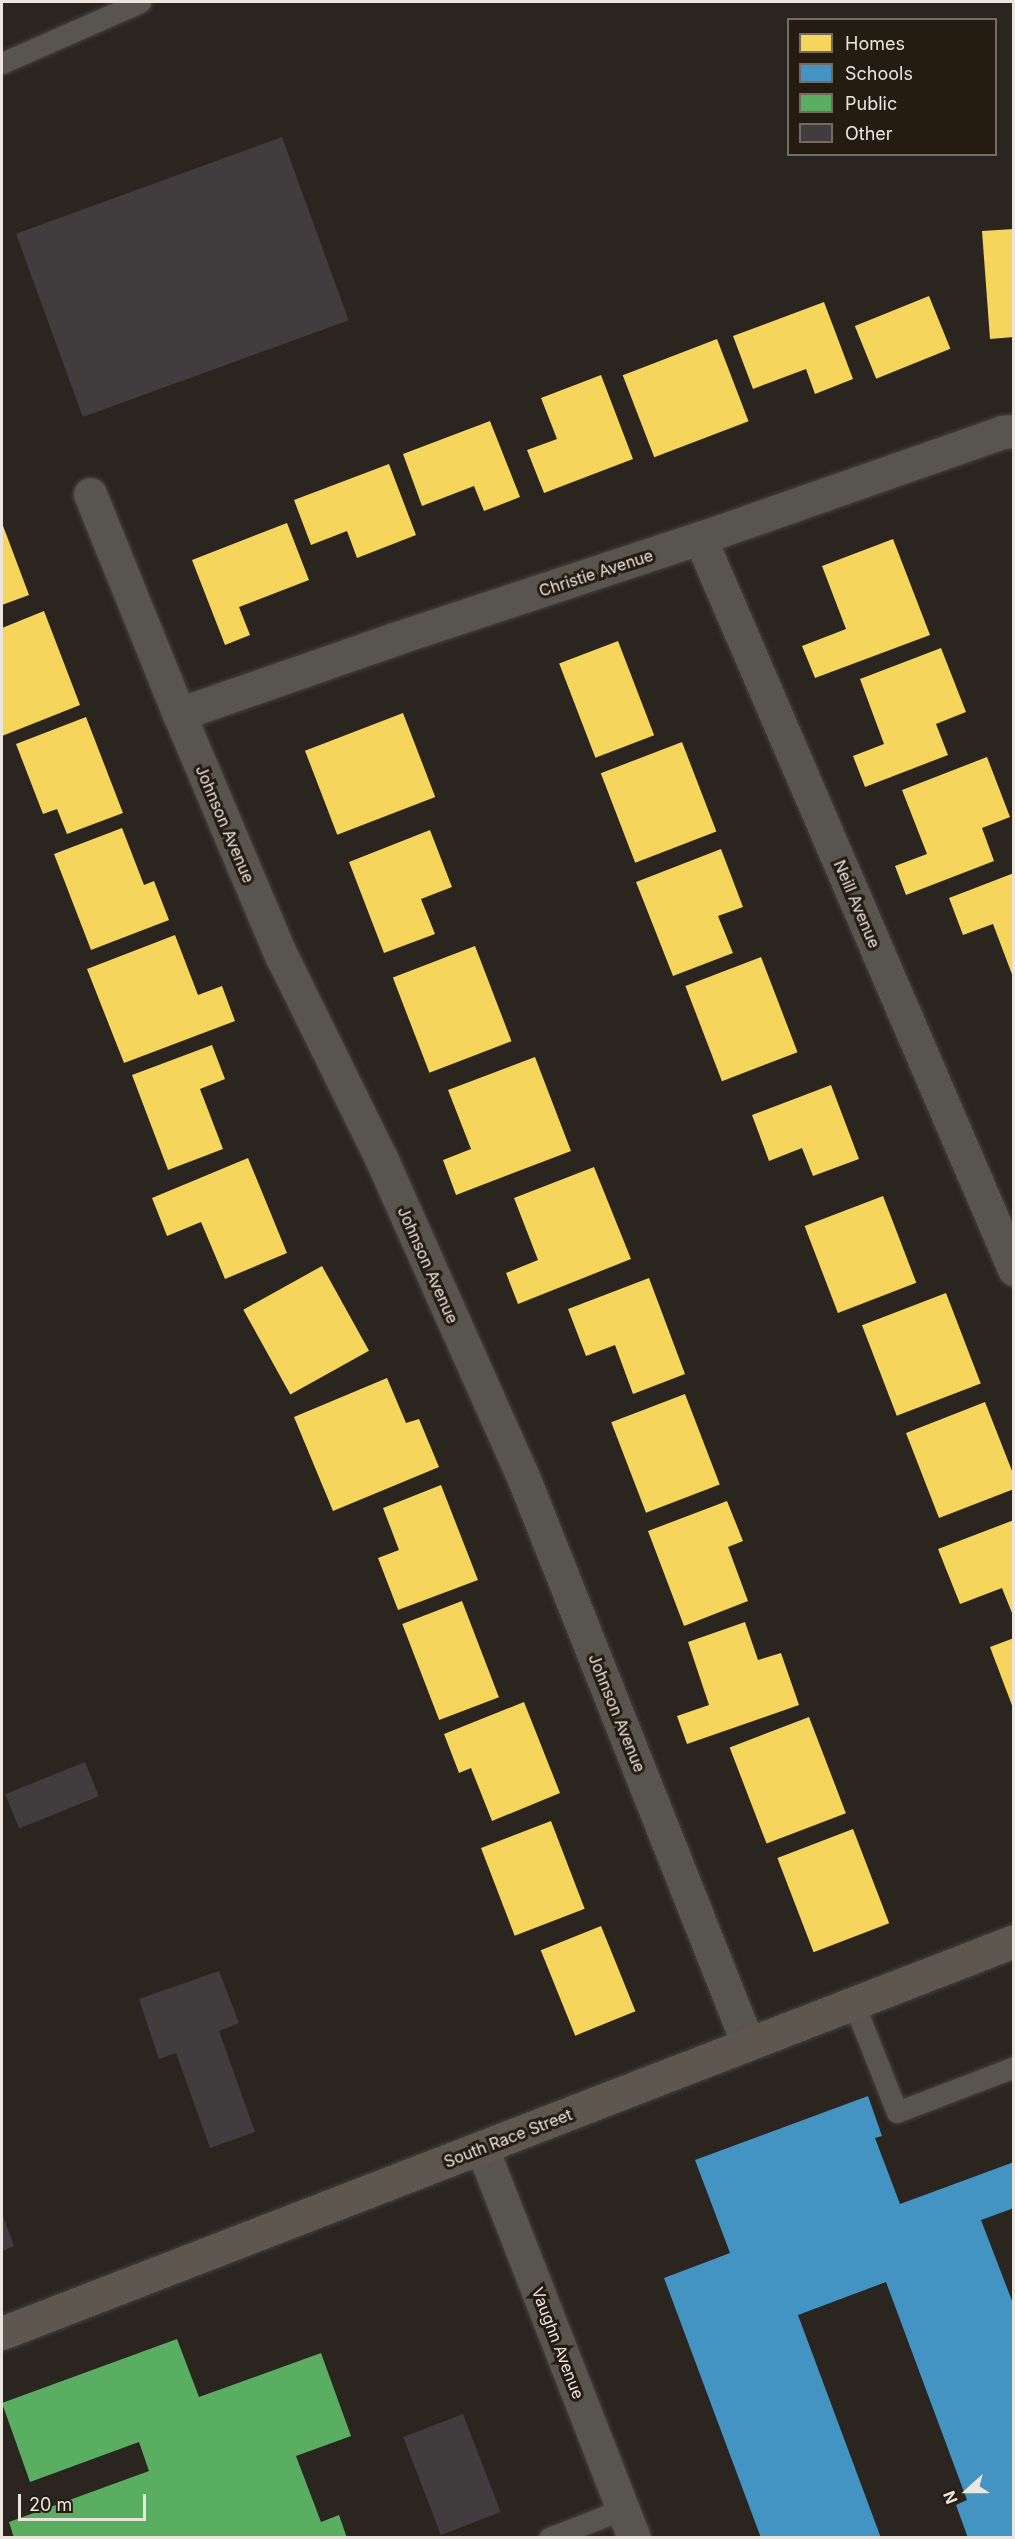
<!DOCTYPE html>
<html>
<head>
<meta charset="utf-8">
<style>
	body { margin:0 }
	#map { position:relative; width:1015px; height:2539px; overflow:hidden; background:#2a251f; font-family:Inter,sans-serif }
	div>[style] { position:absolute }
	.homes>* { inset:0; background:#f6d55c; transform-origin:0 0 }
	.schools>* { inset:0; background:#4393c3 }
	.public>* { inset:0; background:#5aae61 }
	.building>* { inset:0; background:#413d3f; transform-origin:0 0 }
	.roads { filter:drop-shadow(0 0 2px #45413c) drop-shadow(0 0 2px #45413c) }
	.service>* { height:21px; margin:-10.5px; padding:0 10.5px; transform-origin:10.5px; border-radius:10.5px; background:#58544e }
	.minor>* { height:33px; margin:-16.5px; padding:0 16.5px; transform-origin:16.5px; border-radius:16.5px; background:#58544e }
	.secondary>* { height:33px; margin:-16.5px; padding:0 16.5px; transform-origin:16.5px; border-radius:16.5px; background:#5d574f }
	span { translate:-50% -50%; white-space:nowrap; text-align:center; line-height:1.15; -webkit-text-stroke:6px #251c11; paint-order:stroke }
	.street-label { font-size:16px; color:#ebe5dd }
	.frame { position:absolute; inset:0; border:3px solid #ebe5dd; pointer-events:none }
	.legend { position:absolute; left:787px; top:18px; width:210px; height:138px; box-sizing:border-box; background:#251c11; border:2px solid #746c63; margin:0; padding:8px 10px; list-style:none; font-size:18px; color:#ebe5dd }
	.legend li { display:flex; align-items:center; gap:12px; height:30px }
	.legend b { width:30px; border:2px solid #746c63 }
	.north { position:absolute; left:937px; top:2461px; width:60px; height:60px; -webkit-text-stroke:4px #251c11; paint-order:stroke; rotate:249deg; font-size:16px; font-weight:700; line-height:24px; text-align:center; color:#ebe5dd }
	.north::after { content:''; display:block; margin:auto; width:21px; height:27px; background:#ebe5dd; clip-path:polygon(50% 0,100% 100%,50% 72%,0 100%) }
	.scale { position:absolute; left:18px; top:2494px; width:128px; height:27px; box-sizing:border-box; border:3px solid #ebe5dd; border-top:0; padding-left:8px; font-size:18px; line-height:21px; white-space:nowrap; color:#ebe5dd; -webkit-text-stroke:4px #251c11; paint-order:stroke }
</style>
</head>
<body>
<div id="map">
	<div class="homes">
		<div style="clip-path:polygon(1014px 229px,1014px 337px,990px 339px,982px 231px)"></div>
		<div style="left:929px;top:296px;width:57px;height:80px;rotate:68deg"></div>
		<div style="clip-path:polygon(824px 302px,853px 379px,815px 394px,806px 369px,753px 389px,733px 336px)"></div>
		<div style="left:717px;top:339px;width:88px;height:101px;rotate:69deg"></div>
		<div style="clip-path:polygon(601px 375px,633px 459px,544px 493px,527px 450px,557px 439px,541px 398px)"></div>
		<div style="clip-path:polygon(490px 421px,520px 497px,484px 511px,474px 486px,422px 506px,403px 454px)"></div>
		<div style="clip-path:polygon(389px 464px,416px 535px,357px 558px,347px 531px,311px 545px,294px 500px)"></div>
		<div style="clip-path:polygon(2px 523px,29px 595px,2px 605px)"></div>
		<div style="clip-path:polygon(287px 523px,309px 580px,239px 607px,250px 635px,225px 645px,192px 560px)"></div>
		<div style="clip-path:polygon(893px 539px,930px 635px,815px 678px,802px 646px,846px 629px,822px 566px)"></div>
		<div style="clip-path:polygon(44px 611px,80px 705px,2px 736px,2px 628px)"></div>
		<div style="left:618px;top:641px;width:101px;height:63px;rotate:69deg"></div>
		<div style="clip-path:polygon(941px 648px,966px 712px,936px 724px,948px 755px,865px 787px,853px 756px,884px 744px,860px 679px)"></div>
		<div style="left:403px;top:713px;width:90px;height:105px;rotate:69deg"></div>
		<div style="clip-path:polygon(86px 717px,123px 813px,67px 834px,57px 809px,43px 814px,16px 744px)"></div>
		<div style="left:682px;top:742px;width:96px;height:87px;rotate:69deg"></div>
		<div style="clip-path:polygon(987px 757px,1010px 817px,982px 828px,994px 861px,906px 895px,895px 866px,927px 854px,902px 790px)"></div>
		<div style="clip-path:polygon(122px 828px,144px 885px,154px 881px,169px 920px,91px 950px,54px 854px)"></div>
		<div style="clip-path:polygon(430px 830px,452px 887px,421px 899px,435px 934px,384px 953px,349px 862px)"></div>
		<div style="clip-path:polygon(721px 849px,743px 907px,718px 916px,733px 953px,673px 976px,636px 882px)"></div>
		<div style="clip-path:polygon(1014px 873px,1014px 977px,1013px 977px,993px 924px,963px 935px,949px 898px)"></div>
		<div style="clip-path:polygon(175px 935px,198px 995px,222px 986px,235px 1021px,124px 1063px,87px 969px)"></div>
		<div style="left:475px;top:946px;width:102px;height:88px;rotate:69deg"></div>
		<div style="left:761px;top:957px;width:102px;height:81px;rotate:69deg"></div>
		<div style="clip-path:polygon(212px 1045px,225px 1079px,200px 1089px,223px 1149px,168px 1170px,132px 1075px)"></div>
		<div style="clip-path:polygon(535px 1057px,571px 1151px,456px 1195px,443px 1160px,471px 1149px,448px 1090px)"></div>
		<div style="clip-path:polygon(831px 1085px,859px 1159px,813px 1176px,802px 1148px,769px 1161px,752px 1115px)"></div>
		<div style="clip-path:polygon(248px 1158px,287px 1253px,225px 1279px,201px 1222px,167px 1236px,152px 1198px)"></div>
		<div style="clip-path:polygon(594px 1167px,631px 1259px,518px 1304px,506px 1273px,538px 1260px,514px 1198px)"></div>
		<div style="left:883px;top:1196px;width:93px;height:84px;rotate:69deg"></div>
		<div style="left:322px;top:1266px;width:97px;height:90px;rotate:61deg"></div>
		<div style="clip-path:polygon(649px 1278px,685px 1374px,633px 1394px,615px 1345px,586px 1356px,568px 1309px)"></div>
		<div style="left:946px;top:1293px;width:97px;height:90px;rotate:69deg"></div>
		<div style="clip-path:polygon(387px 1378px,406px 1423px,419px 1419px,439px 1467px,333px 1511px,294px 1417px)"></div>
		<div style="left:685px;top:1394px;width:97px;height:79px;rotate:69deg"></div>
		<div style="clip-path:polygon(985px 1402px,1014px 1476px,1014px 1489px,939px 1518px,906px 1433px)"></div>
		<div style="clip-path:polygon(441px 1485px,478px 1580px,398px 1610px,378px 1558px,399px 1550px,383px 1508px)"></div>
		<div style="clip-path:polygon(727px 1501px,743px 1541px,728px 1547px,748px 1601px,684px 1626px,648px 1531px)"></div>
		<div style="clip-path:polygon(1014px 1520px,1014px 1618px,1002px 1588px,960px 1604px,938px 1549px)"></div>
		<div style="left:462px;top:1601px;width:103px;height:64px;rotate:69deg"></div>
		<div style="clip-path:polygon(745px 1622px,758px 1660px,781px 1653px,799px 1705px,687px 1744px,677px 1716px,709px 1705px,688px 1642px)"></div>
		<div style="clip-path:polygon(1014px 1638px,1014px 1708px,1013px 1708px,990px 1647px)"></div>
		<div style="clip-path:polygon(524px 1702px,560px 1793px,492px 1821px,471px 1768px,459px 1773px,444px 1734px)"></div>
		<div style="left:809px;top:1717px;width:103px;height:85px;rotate:69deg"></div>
		<div style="left:551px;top:1821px;width:94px;height:75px;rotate:69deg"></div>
		<div style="left:853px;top:1829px;width:101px;height:81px;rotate:69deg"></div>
		<div style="left:601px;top:1926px;width:92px;height:65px;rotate:68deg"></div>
	</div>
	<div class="schools">
		<div style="clip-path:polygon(868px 2096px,882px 2136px,875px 2138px,900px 2204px,1014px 2162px,1014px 2208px,981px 2220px,1014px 2306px,1014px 2538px,968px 2538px,956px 2505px,967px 2500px,886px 2282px,798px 2315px,881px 2538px,761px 2538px,664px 2278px,730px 2253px,695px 2160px)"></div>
	</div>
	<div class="public">
		<div style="clip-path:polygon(177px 2339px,199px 2397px,321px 2353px,351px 2436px,296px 2456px,321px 2522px,339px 2515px,347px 2538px,14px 2538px,9px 2522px,149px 2471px,139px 2442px,30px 2482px,2px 2403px)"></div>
	</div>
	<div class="building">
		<div style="left:282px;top:137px;width:195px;height:283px;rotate:70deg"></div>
		<div style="left:85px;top:1762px;width:37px;height:86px;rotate:68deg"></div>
		<div style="clip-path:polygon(219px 1971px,239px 2023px,219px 2031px,255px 2132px,210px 2148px,176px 2053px,159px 2059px,139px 1999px)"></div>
		<div style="clip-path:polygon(2px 2214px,14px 2246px,2px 2251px)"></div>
		<div style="left:463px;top:2414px;width:105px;height:64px;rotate:69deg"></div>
	</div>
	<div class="roads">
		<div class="service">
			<div style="left:2px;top:63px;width:151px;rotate:-23.8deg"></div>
			<div style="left:854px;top:2004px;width:116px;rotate:68.3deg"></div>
			<div style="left:897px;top:2112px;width:125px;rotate:-21deg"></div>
			<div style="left:549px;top:2538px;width:79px;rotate:-21.4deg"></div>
		</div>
		<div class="minor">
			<div style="left:90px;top:494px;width:237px;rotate:68deg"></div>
			<div style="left:179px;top:714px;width:262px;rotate:67.1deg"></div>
			<div style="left:281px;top:955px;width:226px;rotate:63.8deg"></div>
			<div style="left:381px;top:1158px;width:346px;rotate:66deg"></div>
			<div style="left:522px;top:1474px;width:613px;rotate:68.37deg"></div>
			<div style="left:700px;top:538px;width:796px;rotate:66.75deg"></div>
			<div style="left:179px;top:714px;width:228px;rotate:-19.2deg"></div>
			<div style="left:394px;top:639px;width:322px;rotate:-18.3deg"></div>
			<div style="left:700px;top:538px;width:320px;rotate:-19.3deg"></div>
			<div style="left:1002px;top:432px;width:12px;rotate:-5deg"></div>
			<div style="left:482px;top:2148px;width:419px;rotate:68.7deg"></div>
		</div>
		<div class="secondary">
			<div style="left:2px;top:2333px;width:1085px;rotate:-21.17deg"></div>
		</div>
	</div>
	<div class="street-label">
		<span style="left:596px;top:573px;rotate:-18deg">Christie Avenue</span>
		<span style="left:225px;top:824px;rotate:67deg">Johnson Avenue</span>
		<span style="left:857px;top:904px;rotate:67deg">Neill Avenue</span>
		<span style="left:428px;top:1265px;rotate:66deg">Johnson Avenue</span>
		<span style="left:617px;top:1713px;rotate:68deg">Johnson Avenue</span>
		<span style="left:508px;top:2138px;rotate:-21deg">South Race Street</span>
		<span style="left:558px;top:2343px;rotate:69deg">Vaughn Avenue</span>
	</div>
	<div class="frame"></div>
	<ul class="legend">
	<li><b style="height:16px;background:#f6d55c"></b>Homes</li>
	<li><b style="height:16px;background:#4393c3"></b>Schools</li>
	<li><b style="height:16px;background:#5aae61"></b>Public</li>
	<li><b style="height:16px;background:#413d3f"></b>Other</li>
	</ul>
	<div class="north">N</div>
	<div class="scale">20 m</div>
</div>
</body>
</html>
